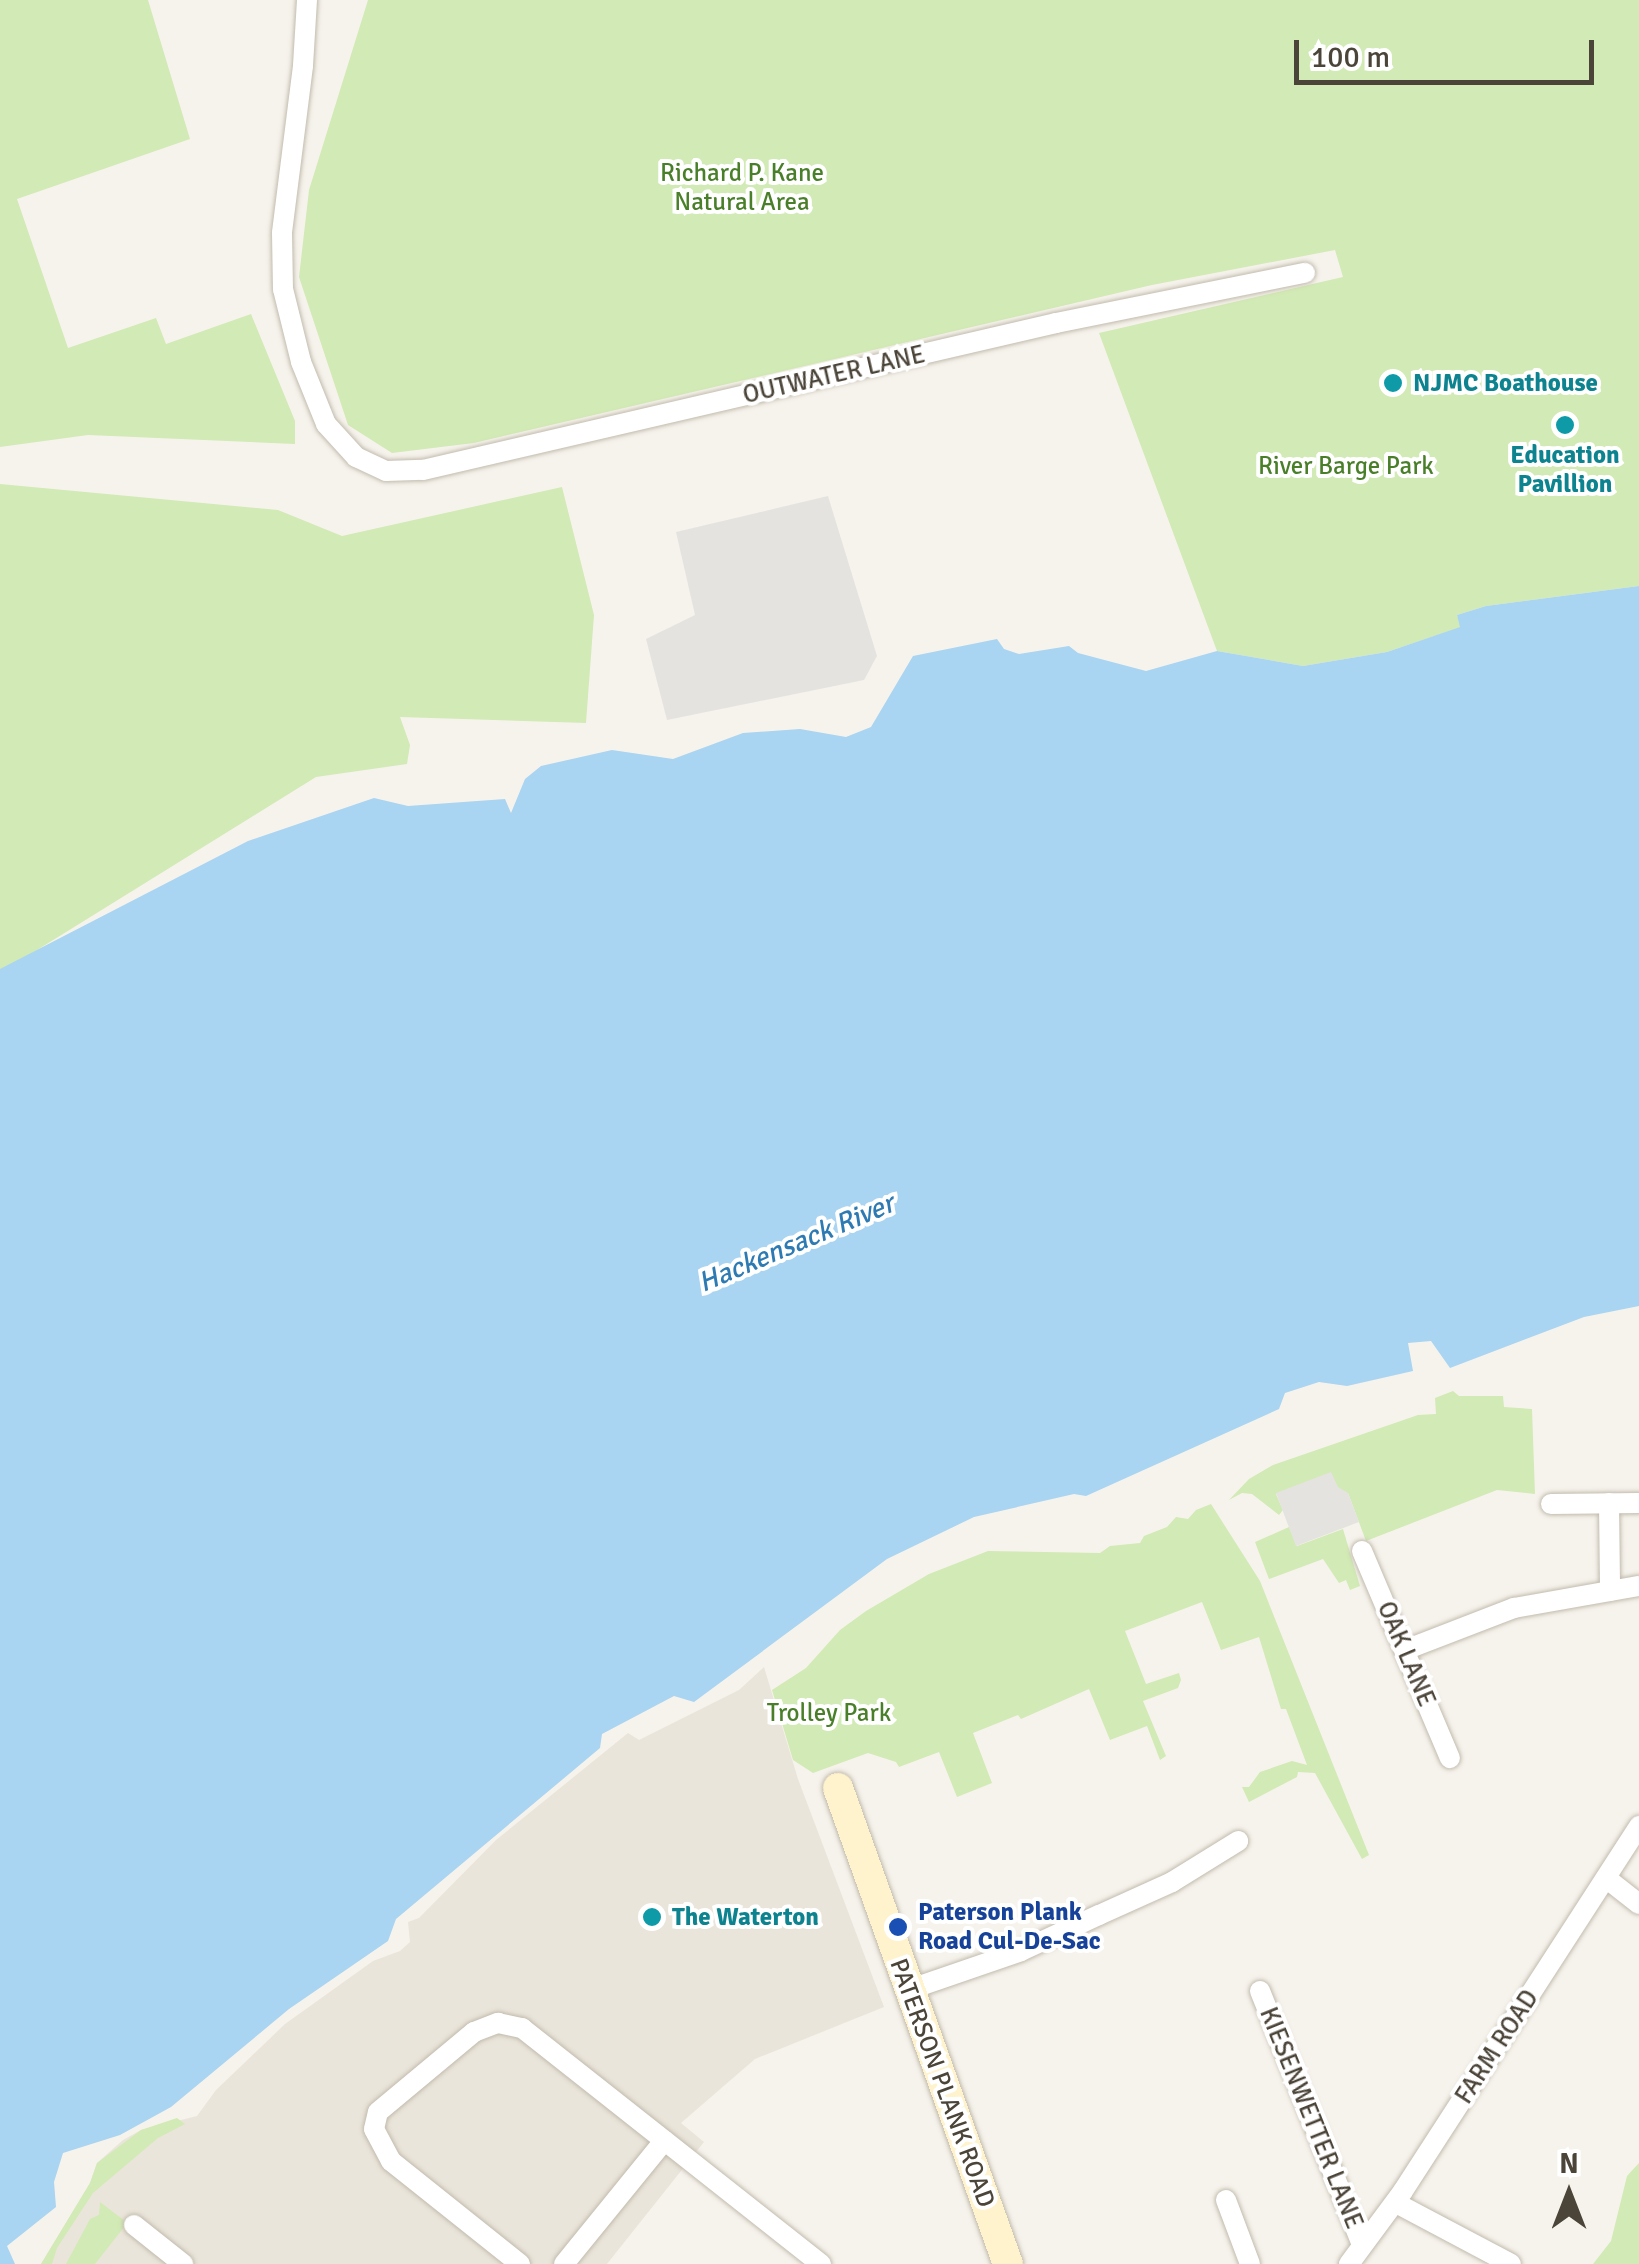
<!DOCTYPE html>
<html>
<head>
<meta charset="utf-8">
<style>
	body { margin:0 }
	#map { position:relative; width:1639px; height:2264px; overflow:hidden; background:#f6f3ec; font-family:Signika,sans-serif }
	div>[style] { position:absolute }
	.residential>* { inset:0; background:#eae5da }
	.green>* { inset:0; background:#d2eab5 }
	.parking>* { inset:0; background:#e5e3e0 }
	.water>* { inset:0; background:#a9d4f2 }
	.roads { filter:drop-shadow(0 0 2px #c2bbae) drop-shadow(0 0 2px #c2bbae) }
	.street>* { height:20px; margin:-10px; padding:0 10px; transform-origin:10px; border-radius:10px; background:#fff }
	.secondary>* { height:30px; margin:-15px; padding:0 15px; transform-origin:15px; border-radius:15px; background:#fff3cd }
	.dots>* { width:28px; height:28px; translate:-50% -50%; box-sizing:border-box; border:5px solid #fff; border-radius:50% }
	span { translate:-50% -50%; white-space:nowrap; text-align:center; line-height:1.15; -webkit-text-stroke:8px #fff; paint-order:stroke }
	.park-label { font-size:25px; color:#4a7f2a }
	.street-label { font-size:25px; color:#4b4439 }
	.culture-label { font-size:25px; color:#0d838f; font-weight:700 }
	.left { translate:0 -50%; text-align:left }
	.transit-label { font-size:25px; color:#164399; font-weight:700 }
	.water-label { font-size:28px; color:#2e7ab2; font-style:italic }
	.north { position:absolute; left:1519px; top:2144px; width:100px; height:100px; -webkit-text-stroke:8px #fff; paint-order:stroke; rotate:0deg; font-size:28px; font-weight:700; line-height:40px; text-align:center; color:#4b4439 }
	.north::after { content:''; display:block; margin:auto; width:35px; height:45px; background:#4b4439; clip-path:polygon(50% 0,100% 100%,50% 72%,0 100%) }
	.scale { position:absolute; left:1294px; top:40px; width:300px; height:45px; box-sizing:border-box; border:5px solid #4b4439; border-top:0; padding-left:12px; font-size:30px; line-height:35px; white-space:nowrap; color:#4b4439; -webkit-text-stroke:8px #fff; paint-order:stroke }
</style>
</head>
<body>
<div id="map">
	<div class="residential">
		<div style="clip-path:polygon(764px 1667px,798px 1779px,884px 2007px,755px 2059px,681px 2123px,704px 2142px,607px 2264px,41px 2264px,90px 2183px,97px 2163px,123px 2140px,141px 2130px,197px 2116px,216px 2090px,285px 2024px,373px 1961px,400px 1951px,410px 1942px,408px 1922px,419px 1918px,496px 1840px,628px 1733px,639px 1740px,739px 1690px)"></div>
	</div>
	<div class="green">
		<div style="clip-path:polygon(0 0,148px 0,190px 139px,17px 199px,68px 348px,156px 318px,166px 344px,251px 314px,295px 421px,295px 444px,88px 435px,0 447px)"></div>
		<div style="clip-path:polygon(368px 0,1639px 0,1639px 586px,1486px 606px,1457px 615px,1461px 627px,1387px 652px,1303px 666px,1217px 651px,1099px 333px,1343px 277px,1335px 250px,1152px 285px,474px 443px,392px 453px,348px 425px,299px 277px,309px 190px)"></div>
		<div style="clip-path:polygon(0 484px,278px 510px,342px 536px,562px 487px,594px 615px,586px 723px,400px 717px,410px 745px,407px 764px,316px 777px,0 973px)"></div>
		<div style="clip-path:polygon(1453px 1391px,1459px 1396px,1503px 1396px,1504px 1407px,1532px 1409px,1535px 1494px,1497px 1490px,1366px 1541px,1348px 1493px,1276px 1494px,1283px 1510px,1279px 1515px,1252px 1494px,1242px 1493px,1229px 1500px,1249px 1479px,1273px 1465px,1418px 1415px,1436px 1414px,1435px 1398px)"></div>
		<div style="clip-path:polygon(1211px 1504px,1260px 1581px,1369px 1855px,1362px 1859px,1315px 1773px,1298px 1772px,1297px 1777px,1249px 1802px,1242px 1787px,1249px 1787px,1260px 1772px,1292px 1761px,1307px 1765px,1286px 1709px,1281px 1709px,1259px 1637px,1221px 1650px,1202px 1602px,1125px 1631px,1146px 1684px,1179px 1673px,1181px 1680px,1178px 1688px,1143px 1701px,1166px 1756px,1160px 1760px,1147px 1726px,1110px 1740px,1089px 1689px,1021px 1719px,1018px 1715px,973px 1733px,992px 1783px,957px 1797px,939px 1752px,899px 1767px,896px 1762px,868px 1753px,813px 1773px,793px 1760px,772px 1690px,806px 1668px,840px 1630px,866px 1611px,929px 1574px,988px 1551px,1100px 1553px,1110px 1546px,1140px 1543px,1144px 1536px,1167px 1527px,1176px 1517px,1188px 1519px,1196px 1510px)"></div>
		<div style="clip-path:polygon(1289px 1527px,1297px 1546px,1343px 1529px,1360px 1586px,1350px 1590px,1346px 1580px,1339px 1583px,1323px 1559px,1269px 1579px,1255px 1542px)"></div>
		<div style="clip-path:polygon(177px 2118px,185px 2124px,158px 2138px,93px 2193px,57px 2248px,52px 2264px,41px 2264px,90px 2183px,97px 2163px,141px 2130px)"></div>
		<div style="clip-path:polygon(1639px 2163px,1639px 2264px,1593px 2264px,1611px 2241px,1627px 2176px)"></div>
		<div style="clip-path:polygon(100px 2202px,125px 2221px,125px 2226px,95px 2264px,66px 2264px,90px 2219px,99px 2215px)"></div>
	</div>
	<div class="parking">
		<div style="clip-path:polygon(828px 496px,877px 656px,864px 680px,667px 720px,646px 639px,695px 615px,676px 532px)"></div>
		<div style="clip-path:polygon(1331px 1472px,1338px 1487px,1348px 1493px,1359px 1522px,1296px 1546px,1276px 1493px)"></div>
	</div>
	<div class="water">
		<div style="clip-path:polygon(1639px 586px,1639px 1306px,1584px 1317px,1450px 1368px,1431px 1341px,1408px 1343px,1413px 1371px,1347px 1386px,1319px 1382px,1285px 1393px,1279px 1409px,1086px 1496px,1074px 1494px,974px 1517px,887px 1559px,694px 1702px,674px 1696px,602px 1734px,600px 1748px,396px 1919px,388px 1941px,289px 2009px,171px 2107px,120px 2135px,63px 2153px,54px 2182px,56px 2207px,7px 2246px,15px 2264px,0 2264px,0 969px,248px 841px,374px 798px,408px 806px,505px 799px,511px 813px,525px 779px,541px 766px,612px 750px,673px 759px,743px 733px,800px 729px,846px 737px,871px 727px,913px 656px,997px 639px,1004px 649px,1019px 654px,1069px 646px,1078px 653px,1146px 671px,1217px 651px,1303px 666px,1387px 652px,1460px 627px,1457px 615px,1486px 606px)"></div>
	</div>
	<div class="roads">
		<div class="street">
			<div style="left:307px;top:0;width:66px;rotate:93.5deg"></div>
			<div style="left:303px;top:66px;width:168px;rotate:97.2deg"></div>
			<div style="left:282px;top:233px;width:56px;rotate:89deg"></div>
			<div style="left:283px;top:289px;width:75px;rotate:76.1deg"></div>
			<div style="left:301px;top:362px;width:67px;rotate:68deg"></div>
			<div style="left:326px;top:424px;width:45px;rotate:47.7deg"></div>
			<div style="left:356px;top:457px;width:33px;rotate:25deg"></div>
			<div style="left:386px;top:471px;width:37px;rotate:-2deg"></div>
			<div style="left:423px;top:470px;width:650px;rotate:-13.07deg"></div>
			<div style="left:1056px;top:323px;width:254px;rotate:-11.4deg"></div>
			<div style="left:1609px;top:1503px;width:88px;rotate:89.3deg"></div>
			<div style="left:1551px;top:1504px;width:88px;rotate:-0.7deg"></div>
			<div style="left:1362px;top:1551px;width:225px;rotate:67deg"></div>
			<div style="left:1405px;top:1650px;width:117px;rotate:-21.1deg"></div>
			<div style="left:1514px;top:1608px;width:127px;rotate:-10deg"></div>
			<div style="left:1606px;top:1878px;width:42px;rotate:38.2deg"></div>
			<div style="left:908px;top:1990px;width:120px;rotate:-19deg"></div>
			<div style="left:1021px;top:1951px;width:86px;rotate:-24.8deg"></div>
			<div style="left:1099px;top:1915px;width:80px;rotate:-24.3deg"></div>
			<div style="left:1172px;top:1882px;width:78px;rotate:-31.8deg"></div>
			<div style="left:1260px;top:1991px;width:274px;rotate:68.1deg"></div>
			<div style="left:1226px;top:2200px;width:68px;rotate:69.4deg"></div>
			<div style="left:1396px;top:2203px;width:130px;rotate:27.9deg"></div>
			<div style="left:134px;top:2225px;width:63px;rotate:38.5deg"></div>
			<div style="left:520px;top:2264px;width:165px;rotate:-141.4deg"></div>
			<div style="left:391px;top:2161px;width:36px;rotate:-118deg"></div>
			<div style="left:374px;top:2129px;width:17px;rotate:-77deg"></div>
			<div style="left:378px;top:2112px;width:125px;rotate:-39.8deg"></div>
			<div style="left:474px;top:2032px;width:26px;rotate:-21deg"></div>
			<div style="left:498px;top:2023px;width:25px;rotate:12deg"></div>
			<div style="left:522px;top:2028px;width:381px;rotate:38.3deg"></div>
			<div style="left:564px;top:2264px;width:159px;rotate:-50.9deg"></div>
			<div style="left:1349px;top:2264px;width:91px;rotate:-53.5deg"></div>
			<div style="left:1403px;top:2191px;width:435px;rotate:-57.1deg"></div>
		</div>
		<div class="secondary">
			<div style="left:838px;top:1788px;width:505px;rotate:70.35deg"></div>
		</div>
	</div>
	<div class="dots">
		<div style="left:1393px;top:383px;background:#0f9aa8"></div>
		<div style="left:1565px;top:425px;background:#0f9aa8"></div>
		<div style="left:652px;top:1917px;background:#0f9aa8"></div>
		<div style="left:898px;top:1927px;background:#1a4fb4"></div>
	</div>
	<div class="park-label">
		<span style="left:742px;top:188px">Richard P. Kane<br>Natural Area</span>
		<span style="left:1346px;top:466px">River Barge Park</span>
		<span style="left:829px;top:1713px">Trolley Park</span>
	</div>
	<div class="street-label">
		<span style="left:834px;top:375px;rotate:-13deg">OUTWATER LANE</span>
		<span style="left:1406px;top:1654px;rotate:67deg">OAK LANE</span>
		<span style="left:1497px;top:2047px;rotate:-57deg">FARM ROAD</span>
		<span style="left:942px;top:2083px;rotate:70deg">PATERSON PLANK ROAD</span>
		<span style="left:1311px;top:2118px;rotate:68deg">KIESENWETTER LANE</span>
	</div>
	<div class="culture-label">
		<span class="left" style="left:1413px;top:383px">NJMC Boathouse</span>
		<span style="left:1565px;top:470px">Education<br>Pavillion</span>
		<span class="left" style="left:672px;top:1917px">The Waterton</span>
	</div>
	<div class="transit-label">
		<span class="left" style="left:918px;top:1927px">Paterson Plank<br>Road Cul-De-Sac</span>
	</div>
	<div class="water-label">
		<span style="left:796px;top:1243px;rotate:-23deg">Hackensack River</span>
	</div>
	<div class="north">N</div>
	<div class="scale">100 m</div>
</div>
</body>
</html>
